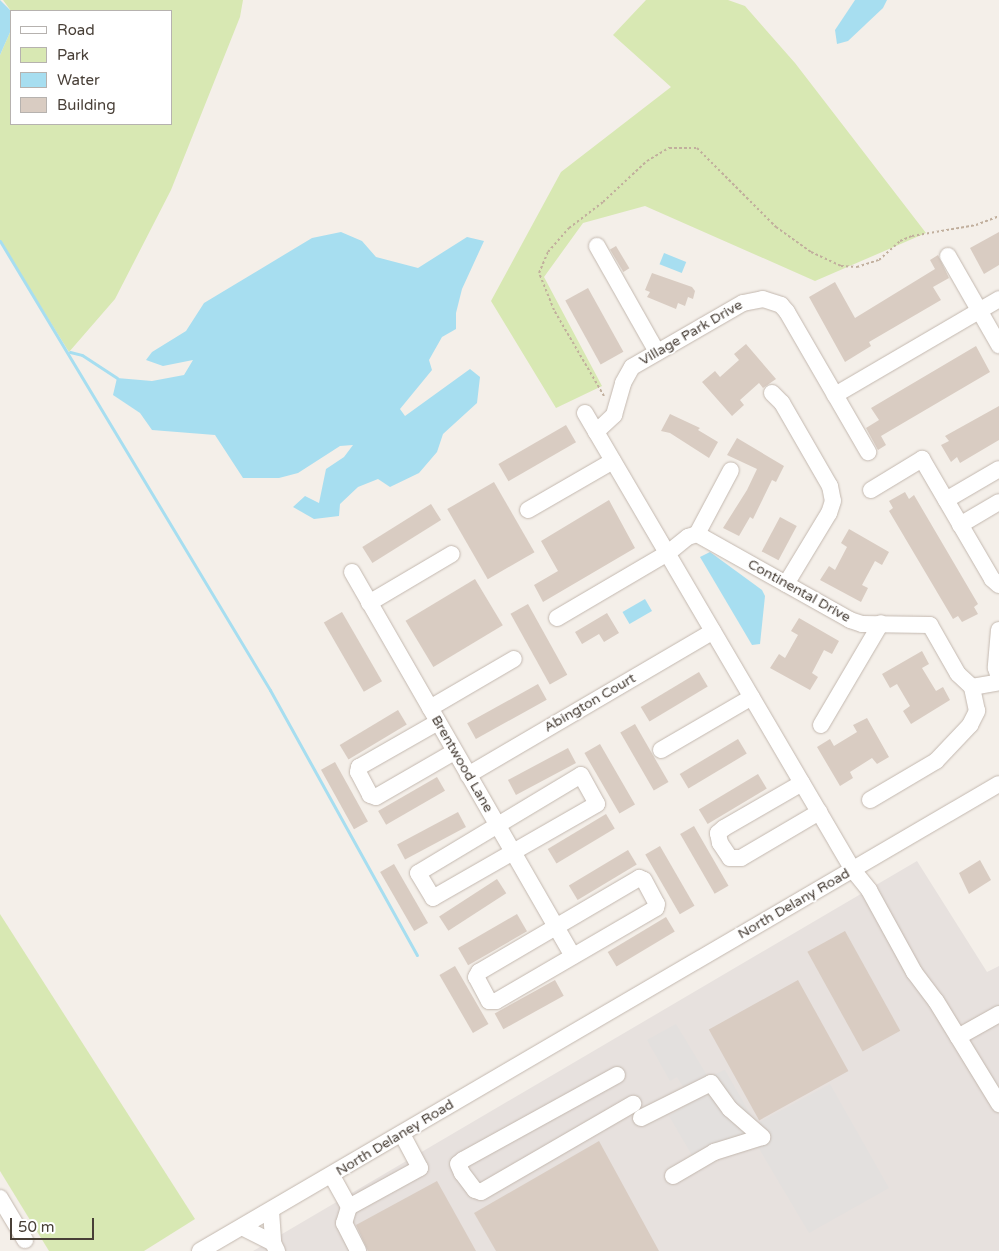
<!DOCTYPE html>
<html>
<head>
<meta charset="utf-8">
<style>
	body { margin:0 }
	#map { position:relative; width:999px; height:1251px; overflow:hidden; background:#f4efe9; font-family:"Varela Round",sans-serif }
	div>[style] { position:absolute }
	.industrial>* { inset:0; background:#e7e1de }
	.green>* { inset:0; background:#d8e8b3 }
	.parking>* { inset:0; background:#e3e0de }
	.water>* { inset:0; background:#a7def0; transform-origin:0 0 }
	.stream>* { height:3px; margin:-1.5px; padding:0 1.5px; transform-origin:1.5px; border-radius:1.5px; background:#a7def0 }
	.building>* { inset:0; background:#d9ccc2; transform-origin:0 0 }
	.path>* { height:2px; margin-top:-1px; transform-origin:0; background:repeating-linear-gradient(90deg,#c1af9d 0 2.5px,transparent 0 5px) }
	.roads { filter:drop-shadow(0 0 1px #c3b8af) drop-shadow(0 0 1px #c3b8af) }
	.minor>* { height:16px; margin:-8px; padding:0 8px; transform-origin:8px; border-radius:8px; background:#fff }
	span { translate:-50% -50%; white-space:nowrap; text-align:center; line-height:1.15; -webkit-text-stroke:4px #fff; paint-order:stroke }
	.street-label { font-size:14px; color:#483f37 }
	.legend { position:absolute; left:10px; top:10px; width:162px; height:115px; box-sizing:border-box; background:#fff; border:1px solid #b6b2af; margin:0; padding:6px 9px; list-style:none; font-size:15px; color:#483f37 }
	.legend li { display:flex; align-items:center; gap:10px; height:25px }
	.legend b { width:25px; border:1px solid #b6b2af }
	.scale { position:absolute; left:10px; top:1218px; width:84px; height:22px; box-sizing:border-box; border:2px solid #483f37; border-top:0; padding-left:6px; font-size:15px; line-height:18px; white-space:nowrap; color:#483f37; -webkit-text-stroke:4px #fff; paint-order:stroke }
</style>
</head>
<body>
<div id="map">
	<div class="industrial">
		<div style="clip-path:polygon(917px 861px,987px 972px,999px 966px,999px 1251px,253px 1251px)"></div>
	</div>
	<div class="green">
		<div style="clip-path:polygon(3px 0,243px 0,240px 17px,171px 190px,115px 299px,69px 352px,0 241px,0 55px,11px 30px,11px 124px,171px 124px,171px 11px,11px 11px)"></div>
		<div style="clip-path:polygon(646px 0,728px 0,745px 6px,795px 63px,926px 233px,815px 281px,645px 206px,583px 223px,544px 277px,602px 386px,556px 408px,491px 301px,561px 172px,671px 87px,613px 35px)"></div>
		<div style="clip-path:polygon(0 914px,195px 1219px,144px 1251px,49px 1251px,0 1171px)"></div>
	</div>
	<div class="parking">
		<div style="clip-path:polygon(676px 1024px,708px 1077px,725px 1070px,756px 1124px,830px 1084px,889px 1188px,809px 1233px,758px 1147px,730px 1153px,700px 1169px,669px 1116px,692px 1102px,677px 1077px,670px 1081px,647px 1040px)"></div>
	</div>
	<div class="water">
		<div style="clip-path:polygon(0 0,11px 11px,11px 30px,0 55px)"></div>
		<div style="clip-path:polygon(855px 0,887px 0,883px 8px,848px 41px,837px 44px,835px 30px)"></div>
		<div style="clip-path:polygon(341px 232px,362px 241px,376px 257px,418px 268px,467px 237px,484px 241px,462px 289px,456px 313px,456px 329px,442px 337px,429px 360px,432px 370px,400px 409px,405px 416px,470px 369px,480px 377px,477px 403px,443px 434px,437px 452px,419px 473px,390px 487px,378px 479px,358px 487px,340px 504px,339px 516px,314px 519px,293px 507px,305px 496px,319px 503px,326px 469px,344px 457px,353px 445px,340px 446px,298px 473px,279px 478px,243px 478px,215px 435px,152px 430px,140px 413px,113px 395px,117px 378px,152px 381px,184px 375px,193px 360px,163px 366px,146px 360px,152px 352px,186px 331px,204px 303px,312px 238px)"></div>
		<div style="left:664px;top:253px;width:24px;height:12px;rotate:22deg"></div>
		<div style="clip-path:polygon(710px 552px,762px 590px,765px 596px,760px 644px,752px 645px,700px 557px)"></div>
		<div style="left:645px;top:599px;width:14px;height:26px;rotate:60deg"></div>
	</div>
	<div class="stream">
		<div style="left:0;top:241px;width:524px;rotate:58.98deg"></div>
		<div style="left:270px;top:690px;width:303px;rotate:61deg"></div>
		<div style="left:70px;top:352px;width:12px;rotate:14deg"></div>
		<div style="left:82px;top:355px;width:42px;rotate:33.3deg"></div>
	</div>
	<div class="building">
		<div style="clip-path:polygon(999px 232px,999px 265px,984px 274px,970px 248px)"></div>
		<div style="left:616px;top:246px;width:26px;height:7px;rotate:59deg"></div>
		<div style="clip-path:polygon(938px 255px,949px 278px,933px 287px,941px 300px,869px 342px,871px 346px,845px 362px,809px 297px,835px 282px,855px 318px,935px 269px,930px 260px)"></div>
		<div style="clip-path:polygon(652px 273px,692px 287px,695px 291px,693px 299px,688px 297px,685px 306px,678px 303px,676px 309px,647px 297px,650px 292px,645px 290px)"></div>
		<div style="left:588px;top:288px;width:73px;height:26px;rotate:61deg"></div>
		<div style="clip-path:polygon(746px 344px,776px 379px,763px 388px,759px 383px,740px 400px,744px 405px,732px 416px,702px 382px,715px 371px,720px 377px,739px 360px,734px 354px)"></div>
		<div style="clip-path:polygon(976px 346px,990px 372px,881px 436px,886px 445px,878px 450px,866px 428px,879px 420px,871px 408px)"></div>
		<div style="clip-path:polygon(999px 406px,999px 440px,960px 463px,957px 457px,951px 462px,941px 445px,949px 441px,945px 436px)"></div>
		<div style="clip-path:polygon(670px 414px,700px 428px,698px 430px,718px 442px,709px 458px,670px 433px,661px 431px)"></div>
		<div style="left:566px;top:425px;width:20px;height:78px;rotate:60deg"></div>
		<div style="clip-path:polygon(737px 438px,784px 466px,776px 482px,772px 480px,753px 519px,750px 517px,739px 536px,723px 528px,747px 490px,757px 469px,727px 455px)"></div>
		<div style="left:494px;top:482px;width:81px;height:54px;rotate:60deg"></div>
		<div style="clip-path:polygon(905px 492px,909px 499px,914px 495px,978px 604px,974px 607px,978px 614px,962px 622px,958px 616px,953px 619px,889px 511px,893px 508px,889px 501px)"></div>
		<div style="clip-path:polygon(609px 500px,635px 548px,543px 602px,534px 585px,558px 571px,541px 541px)"></div>
		<div style="left:431px;top:504px;width:19px;height:81px;rotate:58deg"></div>
		<div style="left:780px;top:517px;width:19px;height:39px;rotate:28deg"></div>
		<div style="clip-path:polygon(849px 529px,889px 552px,882px 565px,875px 561px,862px 585px,868px 588px,861px 602px,820px 580px,829px 566px,835px 570px,847px 547px,841px 543px)"></div>
		<div style="left:475px;top:579px;width:54px;height:81px;rotate:59deg"></div>
		<div style="left:528px;top:604px;width:81px;height:20px;rotate:61deg"></div>
		<div style="left:342px;top:612px;width:80px;height:21px;rotate:60deg"></div>
		<div style="clip-path:polygon(607px 613px,619px 633px,604px 642px,599px 634px,582px 644px,575px 632px)"></div>
		<div style="clip-path:polygon(799px 618px,839px 641px,832px 654px,824px 650px,812px 673px,818px 677px,810px 690px,770px 668px,779px 654px,785px 658px,798px 635px,791px 631px)"></div>
		<div style="clip-path:polygon(922px 651px,929px 664px,922px 668px,936px 691px,943px 687px,950px 700px,911px 724px,903px 711px,910px 706px,897px 684px,890px 688px,882px 674px)"></div>
		<div style="left:699px;top:672px;width:17px;height:68px;rotate:59deg"></div>
		<div style="left:538px;top:684px;width:18px;height:81px;rotate:61deg"></div>
		<div style="left:398px;top:710px;width:17px;height:68px;rotate:59deg"></div>
		<div style="clip-path:polygon(867px 718px,889px 757px,877px 764px,872px 758px,850px 772px,853px 778px,840px 786px,817px 747px,830px 739px,834px 746px,857px 732px,853px 725px)"></div>
		<div style="left:635px;top:724px;width:67px;height:17px;rotate:60deg"></div>
		<div style="left:738px;top:739px;width:17px;height:68px;rotate:59deg"></div>
		<div style="left:600px;top:744px;width:70px;height:18px;rotate:60deg"></div>
		<div style="left:568px;top:748px;width:17px;height:68px;rotate:62deg"></div>
		<div style="left:335px;top:762px;width:68px;height:16px;rotate:61deg"></div>
		<div style="left:758px;top:774px;width:17px;height:69px;rotate:59deg"></div>
		<div style="left:437px;top:777px;width:16px;height:68px;rotate:60deg"></div>
		<div style="left:458px;top:812px;width:17px;height:69px;rotate:62deg"></div>
		<div style="left:606px;top:814px;width:17px;height:68px;rotate:59deg"></div>
		<div style="left:694px;top:826px;width:69px;height:16px;rotate:60deg"></div>
		<div style="left:660px;top:846px;width:69px;height:17px;rotate:60deg"></div>
		<div style="left:628px;top:850px;width:17px;height:69px;rotate:59deg"></div>
		<div style="clip-path:polygon(980px 860px,991px 880px,969px 894px,959px 873px)"></div>
		<div style="left:394px;top:864px;width:68px;height:16px;rotate:60deg"></div>
		<div style="left:497px;top:879px;width:17px;height:69px;rotate:57deg"></div>
		<div style="left:517px;top:914px;width:20px;height:68px;rotate:60deg"></div>
		<div style="left:666px;top:917px;width:17px;height:68px;rotate:59deg"></div>
		<div style="left:845px;top:931px;width:114px;height:43px;rotate:61deg"></div>
		<div style="left:455px;top:966px;width:67px;height:18px;rotate:60deg"></div>
		<div style="left:555px;top:980px;width:18px;height:69px;rotate:61deg"></div>
		<div style="left:798px;top:980px;width:104px;height:102px;rotate:61deg"></div>
		<div style="clip-path:polygon(599px 1141px,659px 1251px,496px 1251px,474px 1213px)"></div>
		<div style="clip-path:polygon(437px 1181px,476px 1251px,368px 1251px,356px 1225px)"></div>
	</div>
	<div class="path">
		<div style="left:604px;top:396px;width:99px;rotate:-120.2deg"></div>
		<div style="left:554px;top:310px;width:40px;rotate:-112deg"></div>
		<div style="left:539px;top:273px;width:23px;rotate:-67deg"></div>
		<div style="left:548px;top:252px;width:32px;rotate:-49deg"></div>
		<div style="left:569px;top:228px;width:43px;rotate:-37.4deg"></div>
		<div style="left:603px;top:202px;width:60px;rotate:-43deg"></div>
		<div style="left:647px;top:161px;width:26px;rotate:-31deg"></div>
		<div style="left:669px;top:148px;width:28px"></div>
		<div style="left:697px;top:148px;width:112px;rotate:45deg"></div>
		<div style="left:776px;top:227px;width:43px;rotate:35.5deg"></div>
		<div style="left:811px;top:252px;width:33px;rotate:25deg"></div>
		<div style="left:841px;top:266px;width:16px;rotate:4deg"></div>
		<div style="left:857px;top:267px;width:23px;rotate:-18deg"></div>
		<div style="left:879px;top:260px;width:28px;rotate:-42deg"></div>
		<div style="left:900px;top:241px;width:13px;rotate:-23deg"></div>
		<div style="left:912px;top:236px;width:65px;rotate:-9.8deg"></div>
		<div style="left:976px;top:225px;width:25px;rotate:-21deg"></div>
	</div>
	<div class="roads">
		<div class="minor">
			<div style="left:597px;top:246px;width:122px;rotate:60.5deg"></div>
			<div style="left:948px;top:256px;width:103px;rotate:60.2deg"></div>
			<div style="left:772px;top:393px;width:14px;rotate:45deg"></div>
			<div style="left:782px;top:403px;width:96px;rotate:60deg"></div>
			<div style="left:830px;top:486px;width:15px;rotate:79deg"></div>
			<div style="left:833px;top:501px;width:13px;rotate:108deg"></div>
			<div style="left:829px;top:513px;width:83px;rotate:121.2deg"></div>
			<div style="left:835px;top:395px;width:190px;rotate:-30.3deg"></div>
			<div style="left:585px;top:413px;width:530px;rotate:59.61deg"></div>
			<div style="left:853px;top:870px;width:26px;rotate:51deg"></div>
			<div style="left:869px;top:890px;width:94px;rotate:61.2deg"></div>
			<div style="left:914px;top:972px;width:36px;rotate:53deg"></div>
			<div style="left:936px;top:1001px;width:121px;rotate:58.5deg"></div>
			<div style="left:596px;top:432px;width:25px;rotate:-43deg"></div>
			<div style="left:614px;top:415px;width:33px;rotate:-74deg"></div>
			<div style="left:623px;top:383px;width:18px;rotate:-61deg"></div>
			<div style="left:632px;top:367px;width:128px;rotate:-30deg"></div>
			<div style="left:743px;top:303px;width:20px;rotate:-11deg"></div>
			<div style="left:763px;top:299px;width:19px;rotate:18deg"></div>
			<div style="left:781px;top:305px;width:9px;rotate:49deg"></div>
			<div style="left:787px;top:312px;width:162px;rotate:59.9deg"></div>
			<div style="left:871px;top:490px;width:60px;rotate:-31.3deg"></div>
			<div style="left:922px;top:459px;width:139px;rotate:59.7deg"></div>
			<div style="left:992px;top:579px;width:9px;rotate:41deg"></div>
			<div style="left:946px;top:500px;width:61px;rotate:-30.3deg"></div>
			<div style="left:528px;top:510px;width:98px;rotate:-30deg"></div>
			<div style="left:960px;top:525px;width:45px;rotate:-30.5deg"></div>
			<div style="left:697px;top:534px;width:72px;rotate:-62deg"></div>
			<div style="left:352px;top:572px;width:443px;rotate:60.1deg"></div>
			<div style="left:369px;top:603px;width:96px;rotate:-30.6deg"></div>
			<div style="left:557px;top:618px;width:129px;rotate:-30.4deg"></div>
			<div style="left:668px;top:553px;width:26px;rotate:-39deg"></div>
			<div style="left:688px;top:537px;width:9px;rotate:-18deg"></div>
			<div style="left:697px;top:534px;width:176px;rotate:29.3deg"></div>
			<div style="left:850px;top:620px;width:13px;rotate:18deg"></div>
			<div style="left:862px;top:624px;width:68px;rotate:0.8deg"></div>
			<div style="left:930px;top:625px;width:56px;rotate:60.3deg"></div>
			<div style="left:958px;top:674px;width:19px;rotate:43deg"></div>
			<div style="left:972px;top:687px;width:27px;rotate:-10deg"></div>
			<div style="left:999px;top:630px;width:38px;rotate:95deg"></div>
			<div style="left:996px;top:668px;width:10px;rotate:73deg"></div>
			<div style="left:430px;top:708px;width:97px;rotate:-30.3deg"></div>
			<div style="left:438px;top:722px;width:91px;rotate:150.3deg"></div>
			<div style="left:359px;top:767px;width:5px;rotate:101deg"></div>
			<div style="left:358px;top:772px;width:26px;rotate:62deg"></div>
			<div style="left:370px;top:795px;width:6px;rotate:18deg"></div>
			<div style="left:376px;top:797px;width:90px;rotate:-30deg"></div>
			<div style="left:821px;top:725px;width:118px;rotate:-59.5deg"></div>
			<div style="left:661px;top:750px;width:105px;rotate:-30.2deg"></div>
			<div style="left:468px;top:775px;width:284px;rotate:-30.4deg"></div>
			<div style="left:581px;top:775px;width:33px;rotate:61deg"></div>
			<div style="left:597px;top:804px;width:189px;rotate:150.2deg"></div>
			<div style="left:433px;top:898px;width:29px;rotate:-121deg"></div>
			<div style="left:418px;top:873px;width:190px;rotate:-31deg"></div>
			<div style="left:802px;top:783px;width:90px;rotate:150deg"></div>
			<div style="left:724px;top:828px;width:8px;rotate:140deg"></div>
			<div style="left:718px;top:833px;width:10px;rotate:79deg"></div>
			<div style="left:720px;top:843px;width:18px;rotate:56deg"></div>
			<div style="left:730px;top:858px;width:11px"></div>
			<div style="left:741px;top:858px;width:91px;rotate:-30.5deg"></div>
			<div style="left:870px;top:800px;width:77px;rotate:-30.6deg"></div>
			<div style="left:936px;top:761px;width:50px;rotate:-46.6deg"></div>
			<div style="left:970px;top:725px;width:16px;rotate:-63deg"></div>
			<div style="left:977px;top:711px;width:25px;rotate:-102deg"></div>
			<div style="left:639px;top:878px;width:5px;rotate:22deg"></div>
			<div style="left:644px;top:880px;width:27px;rotate:62deg"></div>
			<div style="left:657px;top:904px;width:4px;rotate:104deg"></div>
			<div style="left:656px;top:908px;width:185px;rotate:149.8deg"></div>
			<div style="left:496px;top:1001px;width:7px;rotate:180deg"></div>
			<div style="left:489px;top:1001px;width:27px;rotate:-118deg"></div>
			<div style="left:476px;top:977px;width:6px;rotate:-59deg"></div>
			<div style="left:479px;top:972px;width:186px;rotate:-30.4deg"></div>
			<div style="left:958px;top:1037px;width:47px;rotate:-29.3deg"></div>
			<div style="left:617px;top:1075px;width:176px;rotate:151.1deg"></div>
			<div style="left:463px;top:1160px;width:6px;rotate:141deg"></div>
			<div style="left:458px;top:1164px;width:10px;rotate:66deg"></div>
			<div style="left:462px;top:1173px;width:21px;rotate:53deg"></div>
			<div style="left:475px;top:1190px;width:6px;rotate:18deg"></div>
			<div style="left:481px;top:1192px;width:176px;rotate:-30.1deg"></div>
			<div style="left:641px;top:1118px;width:78px;rotate:-26.6deg"></div>
			<div style="left:711px;top:1083px;width:32px;rotate:54deg"></div>
			<div style="left:730px;top:1109px;width:43px;rotate:41.2deg"></div>
			<div style="left:332px;top:1176px;width:35px;rotate:61deg"></div>
			<div style="left:349px;top:1207px;width:81px;rotate:-28.8deg"></div>
			<div style="left:420px;top:1168px;width:38px;rotate:-118deg"></div>
			<div style="left:673px;top:1176px;width:48px;rotate:-30.3deg"></div>
			<div style="left:714px;top:1152px;width:50px;rotate:-17.4deg"></div>
			<div style="left:0;top:1198px;width:49px;rotate:59.2deg"></div>
			<div style="left:349px;top:1207px;width:17px;rotate:107deg"></div>
			<div style="left:344px;top:1223px;width:31px;rotate:63deg"></div>
			<div style="left:271px;top:1211px;width:32px;rotate:86deg"></div>
			<div style="left:273px;top:1243px;width:9px;rotate:63deg"></div>
			<div style="left:242px;top:1227px;width:35px;rotate:27deg"></div>
			<div style="left:200px;top:1251px;width:925px;rotate:-30.31deg"></div>
		</div>
	</div>
	<div class="street-label">
		<span style="left:691px;top:333px;rotate:-30deg">Village Park Drive</span>
		<span style="left:799px;top:591px;rotate:29deg">Continental Drive</span>
		<span style="left:590px;top:703px;rotate:-30deg">Abington Court</span>
		<span style="left:462px;top:764px;rotate:60deg">Brentwood Lane</span>
		<span style="left:794px;top:904px;rotate:-30deg">North Delany Road</span>
		<span style="left:395px;top:1138px;rotate:-31deg">North Delaney Road</span>
	</div>
	<ul class="legend">
	<li><b style="height:6px;background:#fff"></b>Road</li>
	<li><b style="height:14px;background:#d8e8b3"></b>Park</li>
	<li><b style="height:14px;background:#a7def0"></b>Water</li>
	<li><b style="height:14px;background:#d9ccc2"></b>Building</li>
	</ul>
	<div class="scale">50 m</div>
</div>
</body>
</html>
